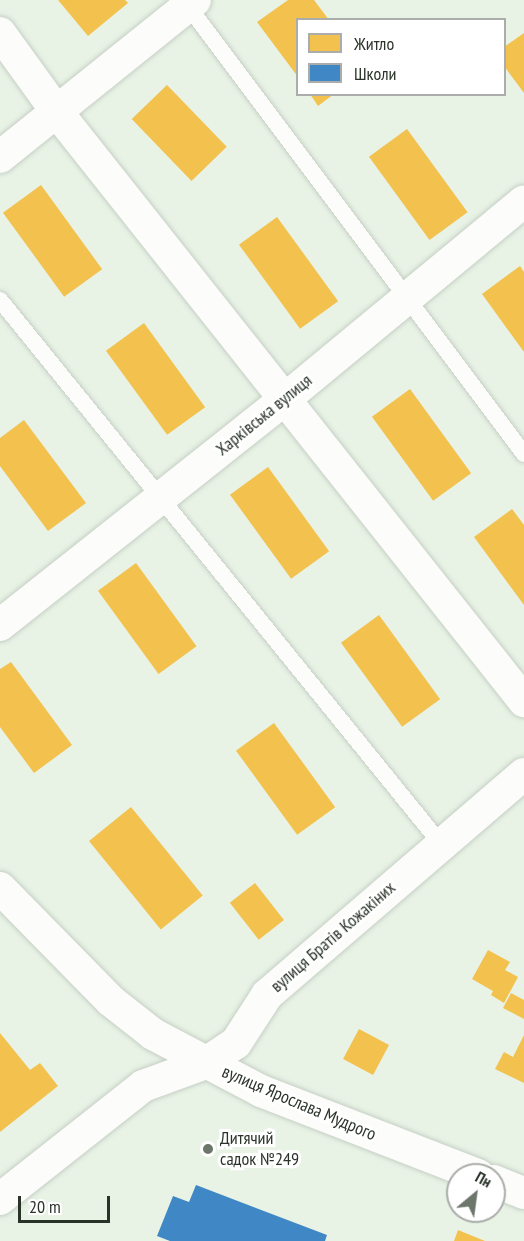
<!DOCTYPE html>
<html>
<head>
<meta charset="utf-8">
<style>
	body { margin:0 }
	#map { position:relative; width:524px; height:1241px; overflow:hidden; background:#e8f3e6; font-family:"PT Sans Narrow",sans-serif }
	div>[style] { position:absolute }
	.homes>* { inset:0; background:#f2c14e; transform-origin:0 0 }
	.schools>* { inset:0; background:#3f88c5 }
	.roads { filter:drop-shadow(0 0 2px #c6cfc4) drop-shadow(0 0 2px #c6cfc4) }
	.service>* { height:16px; margin:-8px; padding:0 8px; transform-origin:8px; border-radius:8px; background:#fcfdfb }
	.minor>* { height:32px; margin:-16px; padding:0 16px; transform-origin:16px; border-radius:16px; background:#fcfdfb }
	.dots>* { width:16px; height:16px; translate:-50% -50%; box-sizing:border-box; border:3px solid #fff; border-radius:50% }
	span { translate:-50% -50%; white-space:nowrap; text-align:center; line-height:1.15; -webkit-text-stroke:6px #fff; paint-order:stroke }
	.street-label { font-size:18px; color:#2a3329 }
	.poi-label { font-size:18px; color:#2a3329 }
	.left { translate:0 -50%; text-align:left }
	.legend { position:absolute; left:296px; top:18px; width:210px; height:78px; box-sizing:border-box; background:#fff; border:2px solid #aaada9; margin:0; padding:8px 10px; list-style:none; font-size:18px; color:#2a3329 }
	.legend li { display:flex; align-items:center; gap:12px; height:30px }
	.legend b { width:30px; border:2px solid #aaada9 }
	.north { position:absolute; left:446px; top:1163px; width:60px; height:60px; box-sizing:border-box; background:#fff; border:2px solid #aaada9; border-radius:50%; rotate:29deg; font-size:16px; font-weight:700; line-height:24px; text-align:center; color:#2a3329 }
	.north::after { content:''; display:block; margin:auto; width:21px; height:27px; background:#6c766b; clip-path:polygon(50% 0,100% 100%,50% 72%,0 100%) }
	.scale { position:absolute; left:18px; top:1196px; width:92px; height:27px; box-sizing:border-box; border:3px solid #2a3329; border-top:0; padding-left:8px; font-size:18px; line-height:21px; white-space:nowrap; color:#2a3329; -webkit-text-stroke:4px #fff; paint-order:stroke }
</style>
</head>
<body>
<div id="map">
	<div class="homes">
		<div style="clip-path:polygon(58px 0,125px 0,128px 3px,88px 36px)"></div>
		<div style="clip-path:polygon(288px 0,314px 0,329px 20px,298px 20px,298px 77px,257px 22px)"></div>
		<div style="clip-path:polygon(524px 33px,524px 93px,504px 66px,504px 47px)"></div>
		<div style="left:167px;top:85px;width:86px;height:49px;rotate:46deg"></div>
		<div style="clip-path:polygon(310px 94px,334px 94px,318px 106px)"></div>
		<div style="left:407px;top:129px;width:103px;height:47px;rotate:54deg"></div>
		<div style="left:41px;top:185px;width:104px;height:47px;rotate:54deg"></div>
		<div style="left:277px;top:217px;width:104px;height:47px;rotate:54deg"></div>
		<div style="clip-path:polygon(520px 266px,524px 272px,524px 352px,482px 294px)"></div>
		<div style="left:144px;top:323px;width:104px;height:47px;rotate:54deg"></div>
		<div style="left:410px;top:389px;width:104px;height:47px;rotate:54deg"></div>
		<div style="clip-path:polygon(24px 420px,86px 503px,48px 531px,0 466px,0 438px)"></div>
		<div style="left:268px;top:467px;width:104px;height:47px;rotate:54deg"></div>
		<div style="clip-path:polygon(512px 509px,524px 525px,524px 605px,474px 537px)"></div>
		<div style="left:136px;top:563px;width:103px;height:47px;rotate:54deg"></div>
		<div style="left:379px;top:615px;width:104px;height:47px;rotate:54deg"></div>
		<div style="clip-path:polygon(11px 662px,72px 745px,34px 773px,0 727px,0 669px)"></div>
		<div style="left:274px;top:723px;width:104px;height:47px;rotate:54deg"></div>
		<div style="left:131px;top:807px;width:114px;height:54px;rotate:51deg"></div>
		<div style="left:255px;top:883px;width:47px;height:32px;rotate:52deg"></div>
		<div style="clip-path:polygon(488px 950px,510px 962px,505px 970px,518px 977px,504px 1003px,491px 995px,493px 991px,472px 979px)"></div>
		<div style="clip-path:polygon(511px 993px,524px 1000px,524px 1019px,503px 1008px)"></div>
		<div style="left:359px;top:1029px;width:34px;height:34px;rotate:28deg"></div>
		<div style="clip-path:polygon(0 1033px,30px 1070px,40px 1063px,58px 1086px,0 1132px)"></div>
		<div style="clip-path:polygon(524px 1035px,524px 1083px,495px 1069px,504px 1052px,513px 1057px)"></div>
		<div style="clip-path:polygon(458px 1230px,485px 1241px,454px 1241px)"></div>
	</div>
	<div class="schools">
		<div style="clip-path:polygon(196px 1185px,327px 1235px,325px 1241px,170px 1241px,157px 1236px,173px 1196px,189px 1202px)"></div>
	</div>
	<div class="roads">
		<div class="service">
			<div style="left:188px;top:6px;width:560px;rotate:53.13deg"></div>
			<div style="left:0;top:300px;width:700px;rotate:50.97deg"></div>
		</div>
		<div class="minor">
			<div style="left:0;top:33px;width:97px;rotate:54.2deg"></div>
			<div style="left:57px;top:112px;width:752px;rotate:51.59deg"></div>
			<div style="left:0;top:157px;width:250px;rotate:-38.8deg"></div>
			<div style="left:0;top:625px;width:364px;rotate:-38.4deg"></div>
			<div style="left:285px;top:399px;width:310px;rotate:-39.6deg"></div>
			<div style="left:0;top:888px;width:158px;rotate:45.5deg"></div>
			<div style="left:111px;top:1001px;width:53px;rotate:38.2deg"></div>
			<div style="left:153px;top:1034px;width:122px;rotate:27.8deg"></div>
			<div style="left:261px;top:1091px;width:233px;rotate:21.2deg"></div>
			<div style="left:494px;top:1181px;width:32px;rotate:22deg"></div>
			<div style="left:0;top:1199px;width:182px;rotate:-38.3deg"></div>
			<div style="left:143px;top:1086px;width:67px;rotate:-20.1deg"></div>
			<div style="left:206px;top:1063px;width:36px;rotate:-34deg"></div>
			<div style="left:236px;top:1043px;width:57px;rotate:-57.1deg"></div>
			<div style="left:267px;top:995px;width:339px;rotate:-40.7deg"></div>
		</div>
	</div>
	<div class="dots">
		<div style="left:208px;top:1149px;background:#6c766b"></div>
	</div>
	<div class="street-label">
		<span style="left:264px;top:415px;rotate:-39deg">Харківська вулиця</span>
		<span style="left:333px;top:937px;rotate:-41deg">вулиця Братів Кожакіних</span>
		<span style="left:299px;top:1103px;rotate:23deg">вулиця Ярослава Мудрого</span>
	</div>
	<div class="poi-label">
		<span class="left" style="left:220px;top:1149px">Дитячий<br>садок №249</span>
	</div>
	<ul class="legend">
	<li><b style="height:16px;background:#f2c14e"></b>Житло</li>
	<li><b style="height:16px;background:#3f88c5"></b>Школи</li>
	</ul>
	<div class="north">Пн</div>
	<div class="scale">20 m</div>
</div>
</body>
</html>
